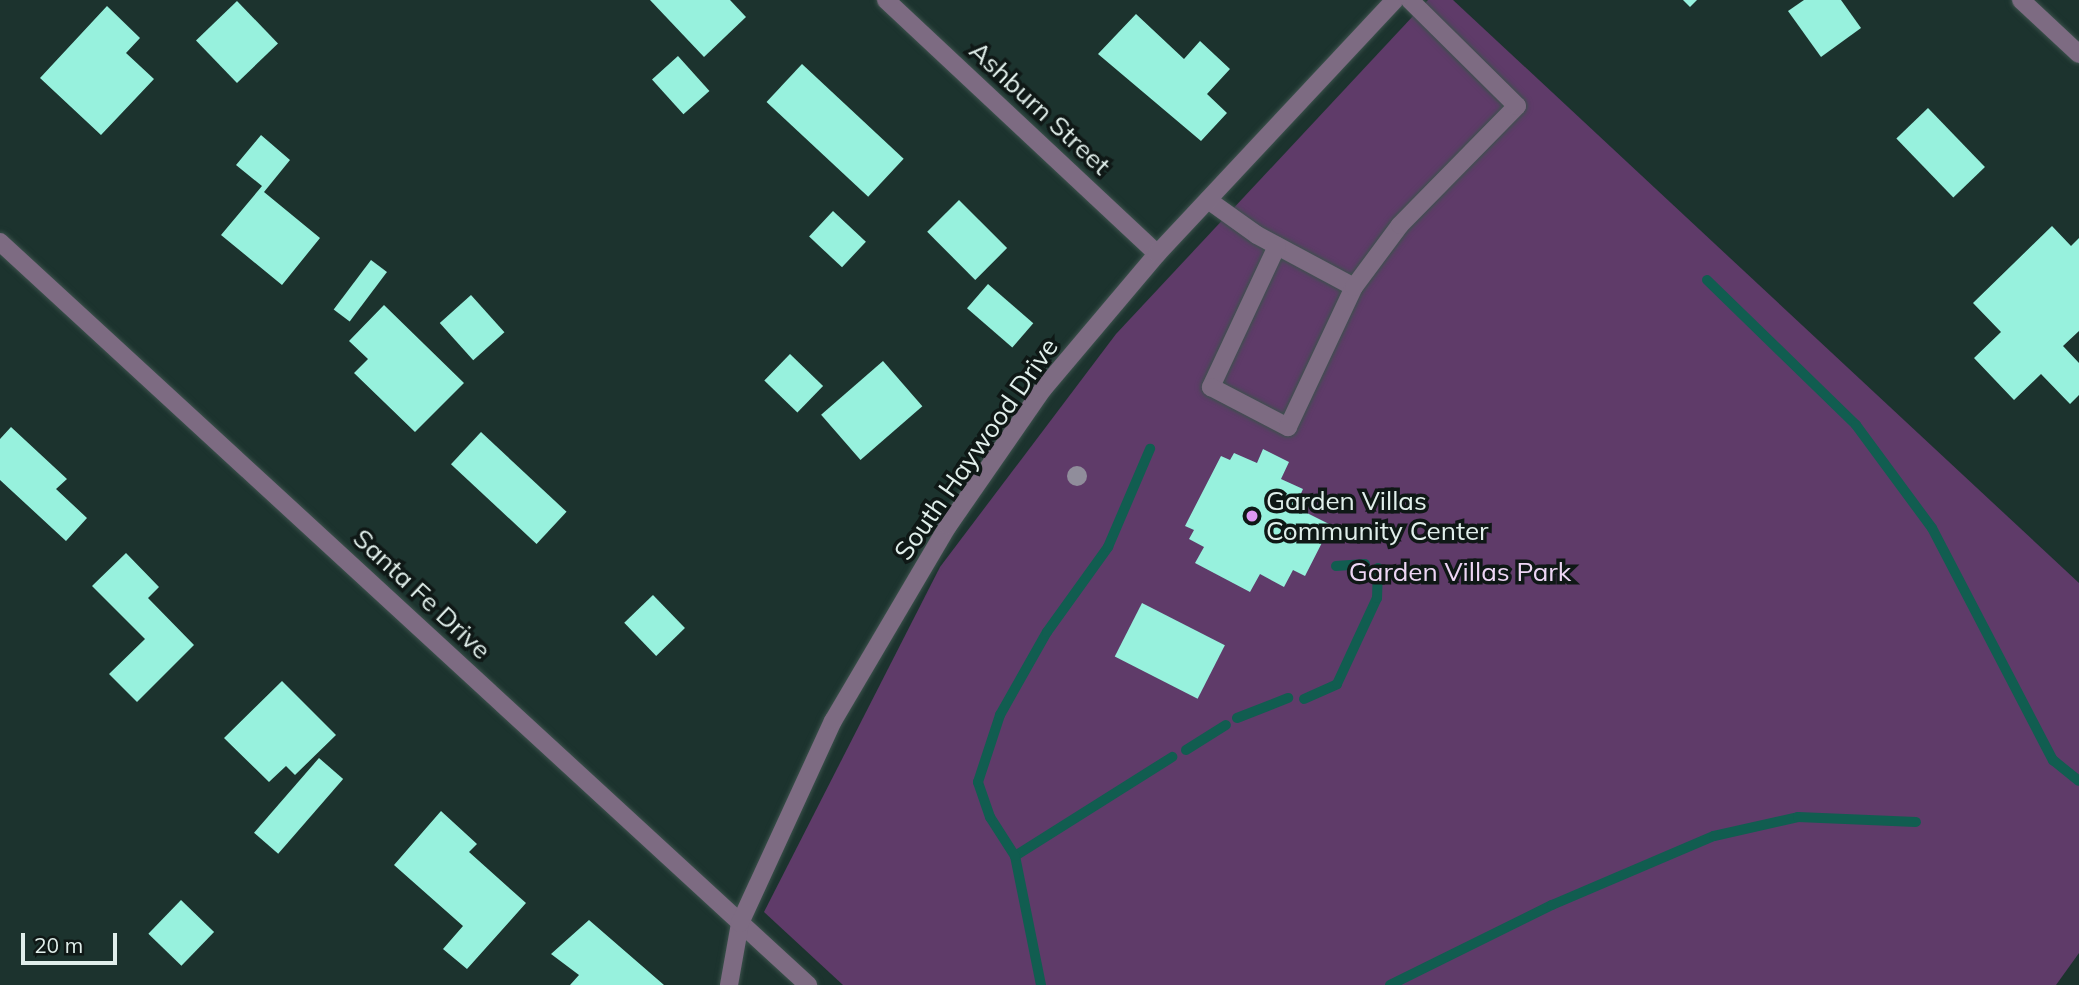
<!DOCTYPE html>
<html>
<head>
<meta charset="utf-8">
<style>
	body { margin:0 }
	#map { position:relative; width:2079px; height:985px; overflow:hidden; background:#1c332e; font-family:Mulish,sans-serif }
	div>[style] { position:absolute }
	.green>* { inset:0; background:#5f3b69 }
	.stream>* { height:10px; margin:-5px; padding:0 5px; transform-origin:5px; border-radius:5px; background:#115d50 }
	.building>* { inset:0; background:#97f1dd; transform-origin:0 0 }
	.roads { filter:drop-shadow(0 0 2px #3c514c) drop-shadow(0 0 2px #3c514c) }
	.minor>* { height:18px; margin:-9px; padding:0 9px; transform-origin:9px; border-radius:9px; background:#7d6b82 }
	.trees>* { width:20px; height:20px; margin:-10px; border-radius:50%; background:#908d9b }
	.dots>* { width:19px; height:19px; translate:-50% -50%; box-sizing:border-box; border:4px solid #0f1816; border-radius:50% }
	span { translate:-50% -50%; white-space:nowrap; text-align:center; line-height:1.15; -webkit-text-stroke:7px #0f1816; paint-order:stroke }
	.street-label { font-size:26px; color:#e1efeb }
	.poi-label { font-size:26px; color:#e1efeb }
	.left { translate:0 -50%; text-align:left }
	.park-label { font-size:26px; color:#eed6f5 }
	.scale { position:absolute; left:21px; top:933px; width:96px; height:32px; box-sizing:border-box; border:4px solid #e1efeb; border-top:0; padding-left:9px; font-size:21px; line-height:24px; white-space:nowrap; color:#e1efeb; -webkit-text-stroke:5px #0f1816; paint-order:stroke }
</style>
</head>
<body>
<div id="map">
	<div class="green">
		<div style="clip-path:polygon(1428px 0,1453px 0,2079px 583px,2079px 953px,2056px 985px,843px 985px,764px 912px,940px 567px,1116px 334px)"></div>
	</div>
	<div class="stream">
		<div style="left:1707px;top:280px;width:208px;rotate:44.2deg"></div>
		<div style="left:1856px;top:425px;width:128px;rotate:53.6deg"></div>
		<div style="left:1932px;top:528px;width:262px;rotate:62.5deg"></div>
		<div style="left:2053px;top:760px;width:33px;rotate:39deg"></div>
		<div style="left:1336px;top:566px;width:29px;rotate:-4deg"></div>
		<div style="left:1304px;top:699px;width:36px;rotate:-24deg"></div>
		<div style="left:1337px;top:684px;width:95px;rotate:-65.1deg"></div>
		<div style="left:1377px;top:598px;width:30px;rotate:-88deg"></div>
		<div style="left:1237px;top:718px;width:55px;rotate:-21.4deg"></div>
		<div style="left:1186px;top:750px;width:47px;rotate:-32deg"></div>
		<div style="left:1015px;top:856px;width:186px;rotate:-32.2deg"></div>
		<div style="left:1041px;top:985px;width:132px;rotate:-101.4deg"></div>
		<div style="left:1015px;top:856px;width:46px;rotate:-122.7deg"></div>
		<div style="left:990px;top:817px;width:37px;rotate:-109deg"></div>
		<div style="left:978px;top:782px;width:71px;rotate:-71.8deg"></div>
		<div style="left:1000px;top:715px;width:95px;rotate:-60.5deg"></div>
		<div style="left:1047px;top:632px;width:105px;rotate:-54.3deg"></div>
		<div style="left:1108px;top:547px;width:107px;rotate:-66.8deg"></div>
		<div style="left:1390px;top:985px;width:181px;rotate:-26.3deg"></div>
		<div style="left:1552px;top:905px;width:176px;rotate:-23.1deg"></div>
		<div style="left:1714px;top:836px;width:86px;rotate:-12.7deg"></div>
		<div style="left:1798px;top:817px;width:118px;rotate:2.4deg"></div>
	</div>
	<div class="building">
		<div style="clip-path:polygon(650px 0,730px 0,746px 17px,704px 57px)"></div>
		<div style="clip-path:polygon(1683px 0,1697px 0,1690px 7px)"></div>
		<div style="clip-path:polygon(1804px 0,1841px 0,1861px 28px,1821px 57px,1788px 11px)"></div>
		<div style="left:237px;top:1px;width:59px;height:57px;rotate:46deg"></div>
		<div style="clip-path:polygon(107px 6px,140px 38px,126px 53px,154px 79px,101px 135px,40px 78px)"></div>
		<div style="clip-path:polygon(1136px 14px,1184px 59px,1200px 41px,1230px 69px,1207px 94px,1227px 113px,1201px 141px,1098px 54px)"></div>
		<div style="left:678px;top:56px;width:47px;height:35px;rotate:48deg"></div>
		<div style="left:802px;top:64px;width:139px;height:52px;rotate:43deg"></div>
		<div style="left:1928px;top:108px;width:82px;height:44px;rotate:46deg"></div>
		<div style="clip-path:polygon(261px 135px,290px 160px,264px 192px,320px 238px,282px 285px,221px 235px,262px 186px,236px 165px)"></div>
		<div style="left:959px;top:200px;width:68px;height:45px;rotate:45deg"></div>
		<div style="left:833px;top:211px;width:45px;height:35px;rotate:43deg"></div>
		<div style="clip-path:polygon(2052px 226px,2071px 246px,2079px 238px,2079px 331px,2063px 346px,2079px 363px,2079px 395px,2070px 404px,2041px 374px,2014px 400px,1974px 358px,2001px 332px,1973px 303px)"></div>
		<div style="left:371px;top:260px;width:20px;height:62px;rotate:37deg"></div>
		<div style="left:988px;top:284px;width:60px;height:32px;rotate:41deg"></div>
		<div style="left:471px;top:295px;width:50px;height:42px;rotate:48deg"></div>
		<div style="clip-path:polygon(384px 305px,464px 383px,415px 432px,354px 373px,368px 359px,349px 341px)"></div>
		<div style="left:790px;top:354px;width:46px;height:37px;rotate:44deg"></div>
		<div style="left:883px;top:361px;width:60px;height:82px;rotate:49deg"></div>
		<div style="clip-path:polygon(11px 427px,67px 479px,56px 489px,87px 518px,66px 541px,0 480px,0 439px)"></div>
		<div style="left:481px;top:432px;width:117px;height:44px;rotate:43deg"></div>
		<div style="clip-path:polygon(1263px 449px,1289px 462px,1281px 479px,1303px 489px,1295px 507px,1331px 525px,1305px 576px,1293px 570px,1284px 587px,1260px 574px,1250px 592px,1195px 563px,1204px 547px,1189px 539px,1194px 530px,1185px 526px,1221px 456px,1230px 460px,1234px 453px,1257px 463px)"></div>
		<div style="clip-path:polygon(126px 553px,159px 587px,148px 598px,194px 645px,137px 702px,109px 674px,145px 639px,92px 586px)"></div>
		<div style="left:653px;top:595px;width:46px;height:40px;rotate:46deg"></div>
		<div style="left:1142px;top:603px;width:93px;height:60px;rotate:27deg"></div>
		<div style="clip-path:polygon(282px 681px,336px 735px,295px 775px,286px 766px,269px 782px,224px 738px)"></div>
		<div style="left:319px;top:758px;width:32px;height:99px;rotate:41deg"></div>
		<div style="clip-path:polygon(441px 811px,477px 844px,469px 852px,526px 903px,467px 969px,443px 949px,463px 926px,394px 865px)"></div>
		<div style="left:181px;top:900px;width:46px;height:47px;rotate:44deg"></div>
		<div style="clip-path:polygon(589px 920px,664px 985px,570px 985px,579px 975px,551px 954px)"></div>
	</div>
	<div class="roads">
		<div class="minor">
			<div style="left:886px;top:0;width:371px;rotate:43.1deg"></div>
			<div style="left:2021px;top:0;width:79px;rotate:43deg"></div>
			<div style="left:1208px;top:200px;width:60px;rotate:35.5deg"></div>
			<div style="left:1257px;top:235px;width:110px;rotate:28.2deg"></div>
			<div style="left:0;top:242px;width:1098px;rotate:42.6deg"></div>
			<div style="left:1277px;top:246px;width:156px;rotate:115.1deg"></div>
			<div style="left:1211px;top:387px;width:87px;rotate:27.5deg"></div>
			<div style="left:1288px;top:427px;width:155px;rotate:-64.8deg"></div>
			<div style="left:1354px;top:287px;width:77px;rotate:-53.4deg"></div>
			<div style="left:1400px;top:225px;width:167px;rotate:-45.5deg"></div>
			<div style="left:1517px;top:106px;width:151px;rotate:-135.3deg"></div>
			<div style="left:729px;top:985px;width:63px;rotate:-79.9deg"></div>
			<div style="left:740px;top:923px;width:222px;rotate:-65.3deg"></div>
			<div style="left:833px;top:721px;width:226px;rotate:-59.5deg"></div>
			<div style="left:948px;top:526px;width:167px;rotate:-55.3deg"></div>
			<div style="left:1043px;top:389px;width:177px;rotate:-49.8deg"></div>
			<div style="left:1157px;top:254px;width:348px;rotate:-46.9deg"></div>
		</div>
	</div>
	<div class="trees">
		<div style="left:1077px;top:476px"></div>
	</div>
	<div class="dots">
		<div style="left:1252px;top:516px;background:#df98f2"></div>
	</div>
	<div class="street-label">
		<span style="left:1040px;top:108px;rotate:43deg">Ashburn Street</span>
		<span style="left:976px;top:449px;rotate:-55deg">South Haywood Drive</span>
		<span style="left:422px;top:594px;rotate:43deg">Santa Fe Drive</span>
	</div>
	<div class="poi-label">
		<span class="left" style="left:1266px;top:516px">Garden Villas<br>Community Center</span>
	</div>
	<div class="park-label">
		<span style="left:1460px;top:572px">Garden Villas Park</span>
	</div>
	<div class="scale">20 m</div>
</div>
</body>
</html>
